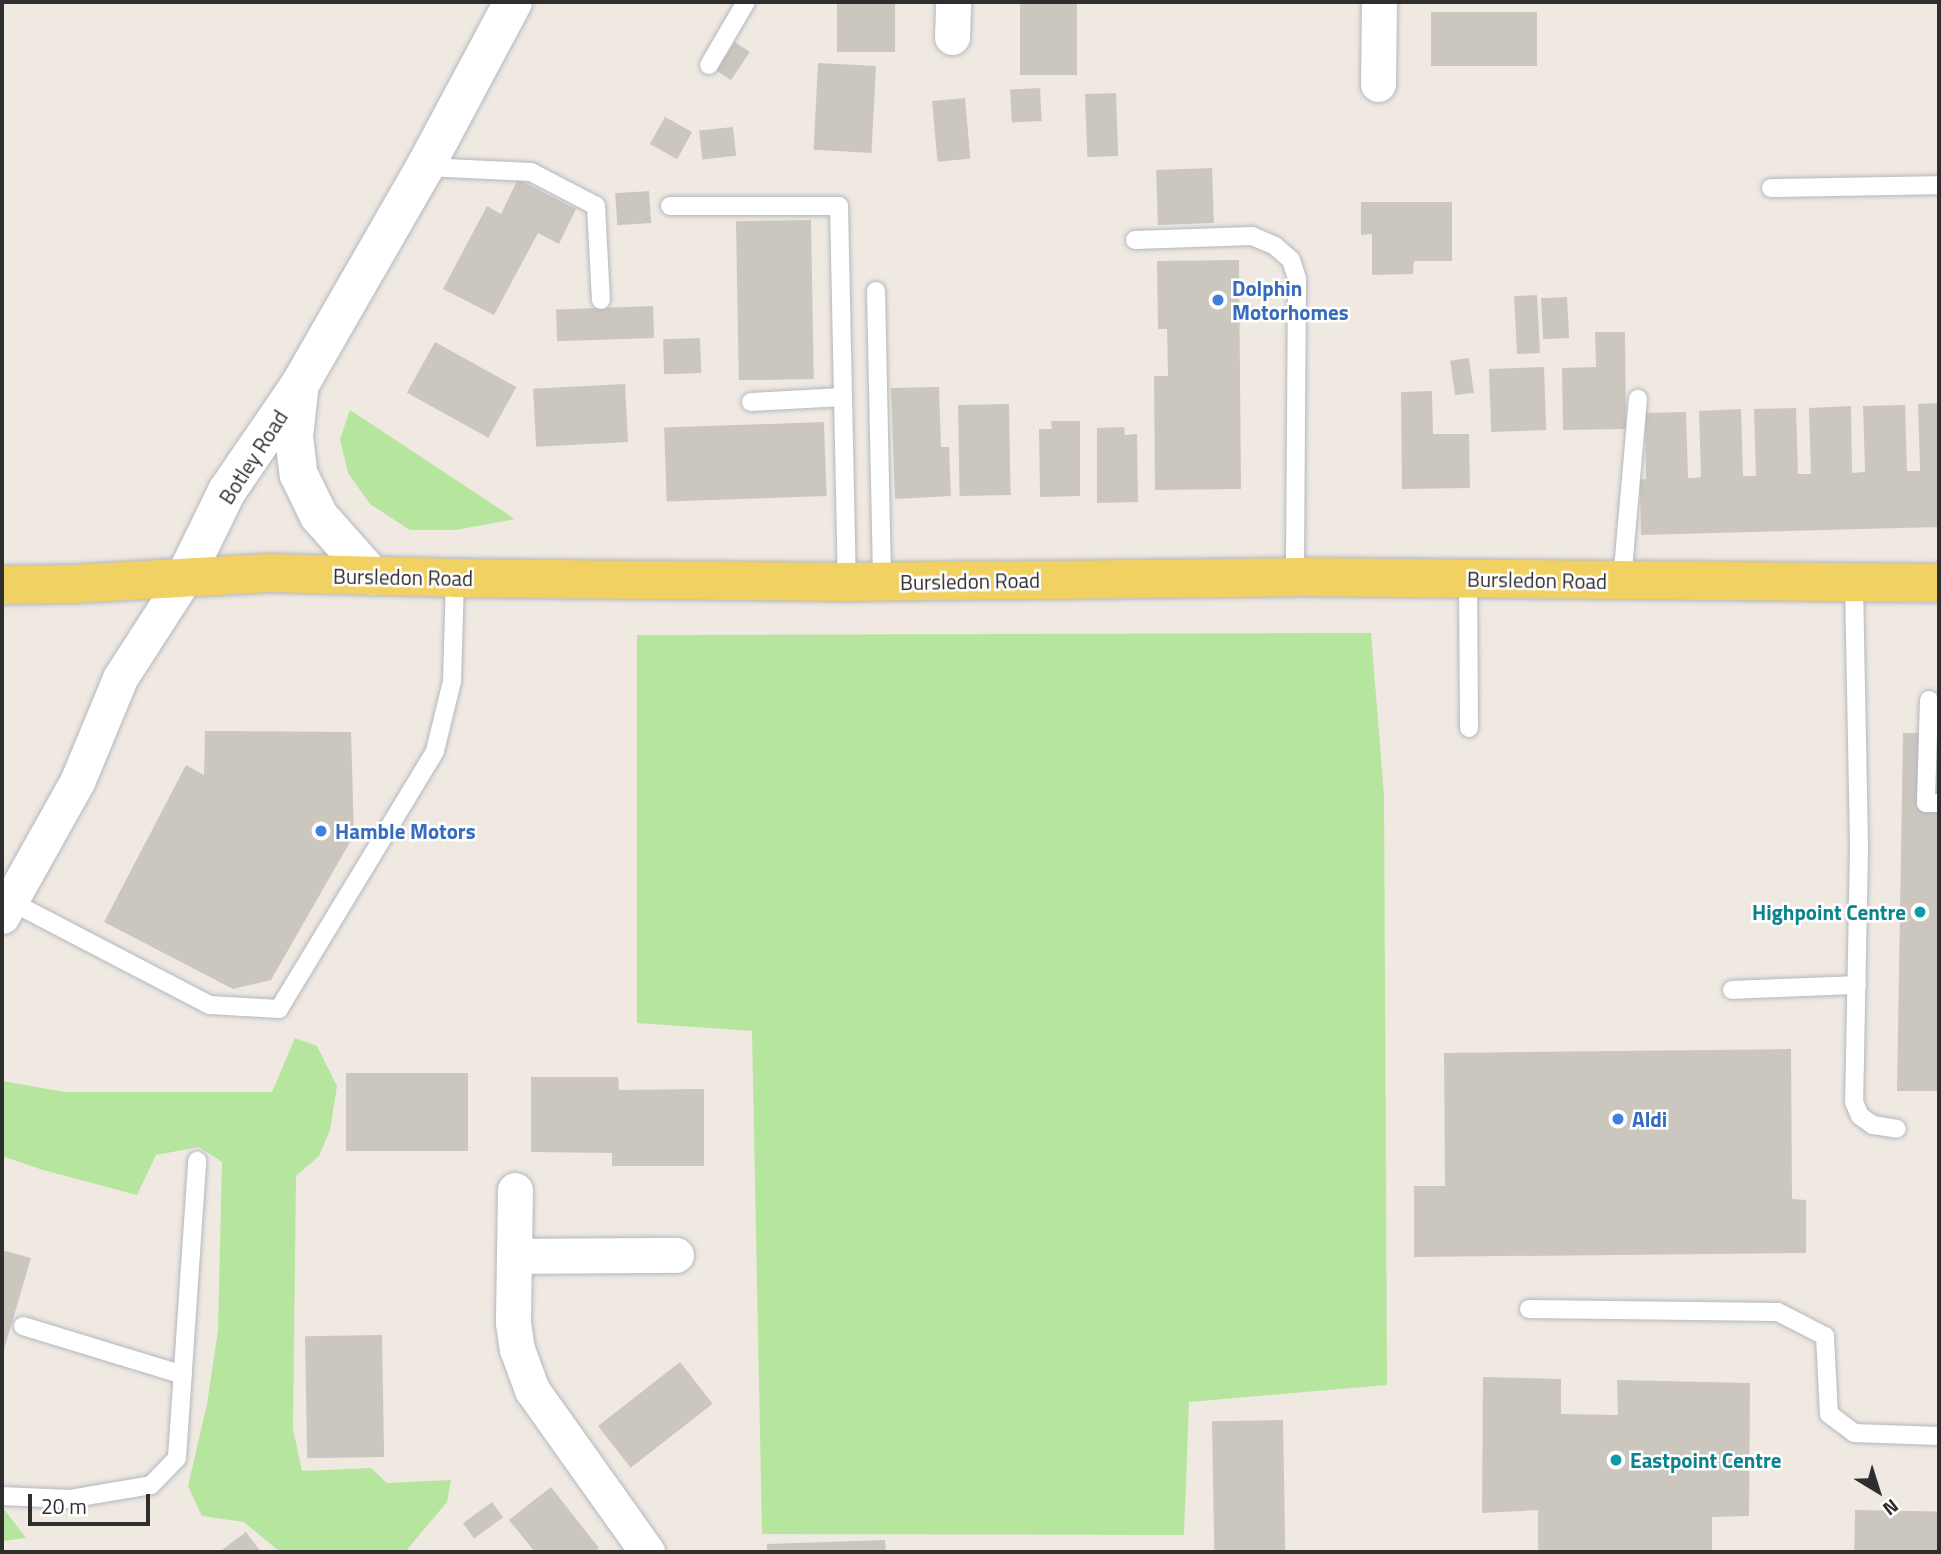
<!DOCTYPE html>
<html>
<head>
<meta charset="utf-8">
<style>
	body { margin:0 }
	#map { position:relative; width:1941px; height:1554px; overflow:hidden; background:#efe9e1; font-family:"Titillium Web",sans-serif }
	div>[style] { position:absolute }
	.green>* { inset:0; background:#b6e59e }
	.building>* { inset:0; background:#cbc7bf; transform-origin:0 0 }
	.roads { filter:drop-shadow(0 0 2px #b4b7c1) drop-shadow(0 0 2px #b4b7c1) }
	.lane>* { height:18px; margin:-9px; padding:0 9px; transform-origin:9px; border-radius:9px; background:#fff }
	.street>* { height:35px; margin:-17.5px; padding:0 17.5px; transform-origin:17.5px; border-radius:17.5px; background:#fff }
	.secondary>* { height:38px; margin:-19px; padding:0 19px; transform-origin:19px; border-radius:19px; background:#fff }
	.primary>* { height:38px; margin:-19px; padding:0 19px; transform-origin:19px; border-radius:19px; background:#f2d163 }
	.dots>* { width:19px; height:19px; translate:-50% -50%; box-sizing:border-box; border:4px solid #fff; border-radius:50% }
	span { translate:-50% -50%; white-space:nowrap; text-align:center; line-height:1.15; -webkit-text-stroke:5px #fff; paint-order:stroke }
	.shop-label { font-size:21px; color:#366cbe; font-weight:700 }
	.left { translate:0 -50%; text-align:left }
	.street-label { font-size:21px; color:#2e2e2e }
	.culture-label { font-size:21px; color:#0d838f; font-weight:700 }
	.right { translate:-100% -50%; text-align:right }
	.frame { position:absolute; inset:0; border:4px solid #2e2e2e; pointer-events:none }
	.north { position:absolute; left:1843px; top:1456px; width:70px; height:70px; -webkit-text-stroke:5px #fff; paint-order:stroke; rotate:142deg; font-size:19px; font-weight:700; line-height:28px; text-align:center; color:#2e2e2e }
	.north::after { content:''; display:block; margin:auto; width:24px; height:32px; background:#2e2e2e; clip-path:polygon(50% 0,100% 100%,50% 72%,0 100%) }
	.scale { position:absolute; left:28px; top:1494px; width:122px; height:32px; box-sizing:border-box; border:4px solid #2e2e2e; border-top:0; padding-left:9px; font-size:21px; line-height:24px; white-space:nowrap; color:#2e2e2e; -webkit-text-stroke:5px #fff; paint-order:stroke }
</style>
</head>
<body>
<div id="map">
	<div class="green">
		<div style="clip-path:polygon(350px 410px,515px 519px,456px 530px,410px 530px,370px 504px,348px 473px,340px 439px)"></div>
		<div style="clip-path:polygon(1371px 633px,1384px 795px,1387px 1385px,1189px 1402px,1184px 1535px,762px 1534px,752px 1031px,637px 1023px,637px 635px)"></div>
		<div style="clip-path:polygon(295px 1038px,317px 1046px,337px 1086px,330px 1130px,319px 1156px,296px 1176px,293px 1429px,302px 1471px,371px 1468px,387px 1483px,451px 1480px,447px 1502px,405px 1552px,280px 1552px,244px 1522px,202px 1516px,188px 1486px,207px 1404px,218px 1330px,222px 1162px,199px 1147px,156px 1155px,137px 1195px,43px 1170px,2px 1156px,2px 1081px,65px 1092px,272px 1092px)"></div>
		<div style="clip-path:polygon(2px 1508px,3px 1508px,26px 1538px,2px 1541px)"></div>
	</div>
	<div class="building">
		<div style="left:837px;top:2px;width:58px;height:50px"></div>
		<div style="left:1020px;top:2px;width:57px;height:73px"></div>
		<div style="left:1537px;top:12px;width:54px;height:106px;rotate:90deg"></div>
		<div style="left:735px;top:42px;width:18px;height:34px;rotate:34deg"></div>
		<div style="left:876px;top:66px;width:87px;height:58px;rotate:93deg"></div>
		<div style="left:1040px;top:88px;width:33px;height:30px;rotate:87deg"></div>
		<div style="left:1116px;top:93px;width:63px;height:31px;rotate:88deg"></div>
		<div style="left:965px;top:98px;width:61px;height:33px;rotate:85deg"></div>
		<div style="left:665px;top:117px;width:31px;height:31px;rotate:29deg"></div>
		<div style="left:733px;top:127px;width:29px;height:34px;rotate:84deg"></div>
		<div style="left:1212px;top:168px;width:55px;height:56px;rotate:88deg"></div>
		<div style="clip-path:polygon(518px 179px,576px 209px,559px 244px,538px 233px,494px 315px,443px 289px,487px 206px,501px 214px)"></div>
		<div style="left:649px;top:191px;width:32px;height:34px;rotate:86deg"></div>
		<div style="clip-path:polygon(1361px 202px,1452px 202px,1452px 261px,1414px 261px,1413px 274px,1372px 275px,1372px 234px,1361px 235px)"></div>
		<div style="left:811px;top:220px;width:159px;height:75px;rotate:89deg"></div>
		<div style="clip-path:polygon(1239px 260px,1241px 489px,1155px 490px,1154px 376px,1168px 376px,1167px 329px,1158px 329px,1157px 261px)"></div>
		<div style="left:1537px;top:295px;width:58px;height:23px;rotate:87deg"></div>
		<div style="left:1567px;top:297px;width:41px;height:26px;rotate:87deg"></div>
		<div style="left:653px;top:306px;width:32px;height:97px;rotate:88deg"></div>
		<div style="clip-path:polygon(1595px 332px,1625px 332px,1626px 429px,1563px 430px,1562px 368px,1596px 367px)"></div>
		<div style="left:700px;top:338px;width:35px;height:37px;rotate:88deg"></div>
		<div style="left:435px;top:342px;width:93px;height:58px;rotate:29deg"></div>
		<div style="left:1469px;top:358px;width:35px;height:19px;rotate:82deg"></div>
		<div style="left:1544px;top:367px;width:63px;height:55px;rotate:88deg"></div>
		<div style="left:625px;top:384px;width:58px;height:92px;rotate:87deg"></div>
		<div style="clip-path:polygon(939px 387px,941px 447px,949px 447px,951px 496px,895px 499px,891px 388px)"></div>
		<div style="clip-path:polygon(1432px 391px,1433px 434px,1469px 434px,1470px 488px,1402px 489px,1401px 392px)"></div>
		<div style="clip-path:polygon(1939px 403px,1939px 527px,1641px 535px,1640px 480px,1646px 479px,1645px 413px,1686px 412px,1688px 478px,1695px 478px,1701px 477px,1699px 411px,1741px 409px,1743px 476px,1756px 476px,1754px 409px,1796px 408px,1798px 474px,1811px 474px,1809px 408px,1851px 406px,1852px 473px,1865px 472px,1863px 406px,1905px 405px,1907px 471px,1920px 471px,1918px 404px)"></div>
		<div style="left:1009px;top:404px;width:91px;height:51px;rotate:89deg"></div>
		<div style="clip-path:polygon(1051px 421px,1080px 421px,1080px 496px,1040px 497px,1039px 429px,1052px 429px)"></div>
		<div style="left:824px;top:422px;width:74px;height:160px;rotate:88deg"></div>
		<div style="clip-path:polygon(1124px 427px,1125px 435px,1137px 434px,1138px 502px,1097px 503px,1097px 428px)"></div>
		<div style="clip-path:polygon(205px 731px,351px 732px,354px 835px,271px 980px,233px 989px,104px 922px,186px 765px,204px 775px)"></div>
		<div style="clip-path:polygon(1903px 733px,1939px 733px,1939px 1091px,1897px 1091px)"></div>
		<div style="clip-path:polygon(1791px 1049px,1792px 1199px,1806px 1200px,1806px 1253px,1414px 1257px,1414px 1186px,1445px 1186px,1444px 1053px)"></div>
		<div style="left:346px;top:1073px;width:122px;height:78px"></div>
		<div style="clip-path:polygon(531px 1077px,618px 1077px,619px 1090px,704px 1089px,704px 1166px,612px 1166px,612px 1153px,531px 1152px)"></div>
		<div style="clip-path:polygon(2px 1250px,31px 1258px,2px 1356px)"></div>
		<div style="left:382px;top:1335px;width:122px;height:77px;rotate:89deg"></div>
		<div style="left:680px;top:1362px;width:53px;height:104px;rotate:52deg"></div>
		<div style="clip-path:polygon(1483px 1377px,1561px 1379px,1561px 1414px,1618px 1415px,1617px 1380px,1750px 1383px,1749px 1516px,1712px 1517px,1712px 1552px,1538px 1552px,1538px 1510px,1482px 1513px)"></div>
		<div style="left:1283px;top:1420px;width:132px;height:71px;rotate:89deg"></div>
		<div style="clip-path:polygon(551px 1487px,599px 1548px,594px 1552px,535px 1552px,509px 1520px)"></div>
		<div style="left:492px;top:1502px;width:19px;height:36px;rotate:54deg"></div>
		<div style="left:1855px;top:1510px;width:84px;height:42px;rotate:1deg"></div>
		<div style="clip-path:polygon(246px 1532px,261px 1552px,219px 1552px)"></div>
		<div style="clip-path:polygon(885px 1540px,886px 1552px,767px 1552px,767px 1544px)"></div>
	</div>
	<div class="roads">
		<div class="lane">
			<div style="left:709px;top:65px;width:73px;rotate:-59.6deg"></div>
			<div style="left:425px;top:167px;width:106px;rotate:2.7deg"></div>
			<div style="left:531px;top:172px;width:73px;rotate:27.6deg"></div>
			<div style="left:596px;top:206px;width:94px;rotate:87deg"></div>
			<div style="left:1771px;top:188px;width:168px;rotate:-1deg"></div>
			<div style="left:670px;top:206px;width:169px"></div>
			<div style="left:839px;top:206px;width:376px;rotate:88.8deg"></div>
			<div style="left:1135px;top:240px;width:117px;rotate:-2deg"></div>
			<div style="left:1252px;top:236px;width:25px;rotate:23deg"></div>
			<div style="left:1275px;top:246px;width:21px;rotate:41deg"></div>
			<div style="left:1291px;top:260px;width:20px;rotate:72deg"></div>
			<div style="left:1297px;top:279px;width:298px;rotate:90.4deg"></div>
			<div style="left:876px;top:291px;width:291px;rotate:88.8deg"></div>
			<div style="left:751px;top:402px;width:92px;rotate:-3.1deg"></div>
			<div style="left:1468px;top:579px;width:149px;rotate:89.6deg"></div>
			<div style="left:1622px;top:581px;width:183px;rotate:-85deg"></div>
			<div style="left:1854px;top:584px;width:265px;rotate:88.9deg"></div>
			<div style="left:1859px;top:849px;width:253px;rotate:91.1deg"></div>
			<div style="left:1854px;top:1102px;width:15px;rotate:67deg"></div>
			<div style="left:1860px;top:1116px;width:16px;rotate:35deg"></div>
			<div style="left:1873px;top:1125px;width:24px;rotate:9deg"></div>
			<div style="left:1929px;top:700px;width:103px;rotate:91.7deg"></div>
			<div style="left:1926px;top:803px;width:13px"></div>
			<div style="left:10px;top:901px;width:225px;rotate:27.5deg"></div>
			<div style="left:210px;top:1005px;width:69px;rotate:3.3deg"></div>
			<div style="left:279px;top:1009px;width:301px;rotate:-58.8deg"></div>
			<div style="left:435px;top:751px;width:72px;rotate:-76.3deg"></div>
			<div style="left:452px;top:681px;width:103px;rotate:-88.3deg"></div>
			<div style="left:1732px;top:990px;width:125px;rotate:-2.3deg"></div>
			<div style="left:1529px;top:1309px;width:249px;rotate:0.7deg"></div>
			<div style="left:1778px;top:1312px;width:53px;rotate:27.1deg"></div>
			<div style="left:1825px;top:1336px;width:78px;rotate:87.1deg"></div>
			<div style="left:1829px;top:1414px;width:31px;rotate:37deg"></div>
			<div style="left:1854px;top:1433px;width:85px;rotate:2deg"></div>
			<div style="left:23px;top:1326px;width:167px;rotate:17deg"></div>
			<div style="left:2px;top:1496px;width:67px;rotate:2.6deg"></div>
			<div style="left:69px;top:1499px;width:83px;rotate:-9.7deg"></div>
			<div style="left:151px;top:1485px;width:37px;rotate:-46deg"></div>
			<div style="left:177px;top:1458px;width:298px;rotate:-86.1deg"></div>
		</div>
		<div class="street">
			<div style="left:952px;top:37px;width:35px;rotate:-88deg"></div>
			<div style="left:1378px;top:84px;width:82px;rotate:-89.3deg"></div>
			<div style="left:2px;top:916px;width:154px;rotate:-60.8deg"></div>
			<div style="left:77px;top:782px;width:113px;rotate:-67.5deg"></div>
			<div style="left:120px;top:678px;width:120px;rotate:-57.2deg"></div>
			<div style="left:515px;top:1190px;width:132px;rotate:90.9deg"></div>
			<div style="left:513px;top:1322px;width:27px;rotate:82deg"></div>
			<div style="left:517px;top:1349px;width:44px;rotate:69.9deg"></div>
			<div style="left:532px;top:1390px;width:199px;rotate:54.6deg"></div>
			<div style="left:515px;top:1256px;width:161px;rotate:-0.4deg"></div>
		</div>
		<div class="secondary">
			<div style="left:299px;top:391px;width:46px;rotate:96.2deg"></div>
			<div style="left:294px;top:437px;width:38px;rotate:83deg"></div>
			<div style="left:299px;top:475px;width:46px;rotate:64deg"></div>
			<div style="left:319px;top:516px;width:80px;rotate:48.5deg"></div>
			<div style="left:185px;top:577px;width:96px;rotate:-64deg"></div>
			<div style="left:227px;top:491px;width:127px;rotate:-55.6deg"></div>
			<div style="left:299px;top:386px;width:253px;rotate:-60.1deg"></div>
			<div style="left:425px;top:167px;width:187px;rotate:-61.9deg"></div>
		</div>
		<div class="primary">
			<div style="left:2px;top:585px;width:70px;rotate:-0.8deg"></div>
			<div style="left:72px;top:584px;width:197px;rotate:-3.2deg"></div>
			<div style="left:269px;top:573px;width:186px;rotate:1.5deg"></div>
			<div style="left:455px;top:578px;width:392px;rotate:0.6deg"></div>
			<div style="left:847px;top:582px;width:448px;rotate:-0.6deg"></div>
			<div style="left:1295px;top:577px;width:644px;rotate:0.53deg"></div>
		</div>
	</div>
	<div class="dots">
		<div style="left:1218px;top:300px;background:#3f7fe0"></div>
		<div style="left:321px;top:831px;background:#3f7fe0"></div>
		<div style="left:1920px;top:912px;background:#0f9aa8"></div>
		<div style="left:1618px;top:1119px;background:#3f7fe0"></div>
		<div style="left:1616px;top:1460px;background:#0f9aa8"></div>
	</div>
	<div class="shop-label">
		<span class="left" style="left:1232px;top:300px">Dolphin<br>Motorhomes</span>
		<span class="left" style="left:335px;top:831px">Hamble Motors</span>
		<span class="left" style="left:1632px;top:1119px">Aldi</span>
	</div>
	<div class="street-label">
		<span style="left:253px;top:457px;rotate:-57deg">Botley Road</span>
		<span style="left:403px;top:577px;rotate:1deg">Bursledon Road</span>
		<span style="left:1537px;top:580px;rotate:1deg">Bursledon Road</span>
		<span style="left:970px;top:581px;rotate:-1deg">Bursledon Road</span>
	</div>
	<div class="culture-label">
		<span class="right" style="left:1906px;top:912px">Highpoint Centre</span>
		<span class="left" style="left:1630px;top:1460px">Eastpoint Centre</span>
	</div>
	<div class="frame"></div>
	<div class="north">N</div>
	<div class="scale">20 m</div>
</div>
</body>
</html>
